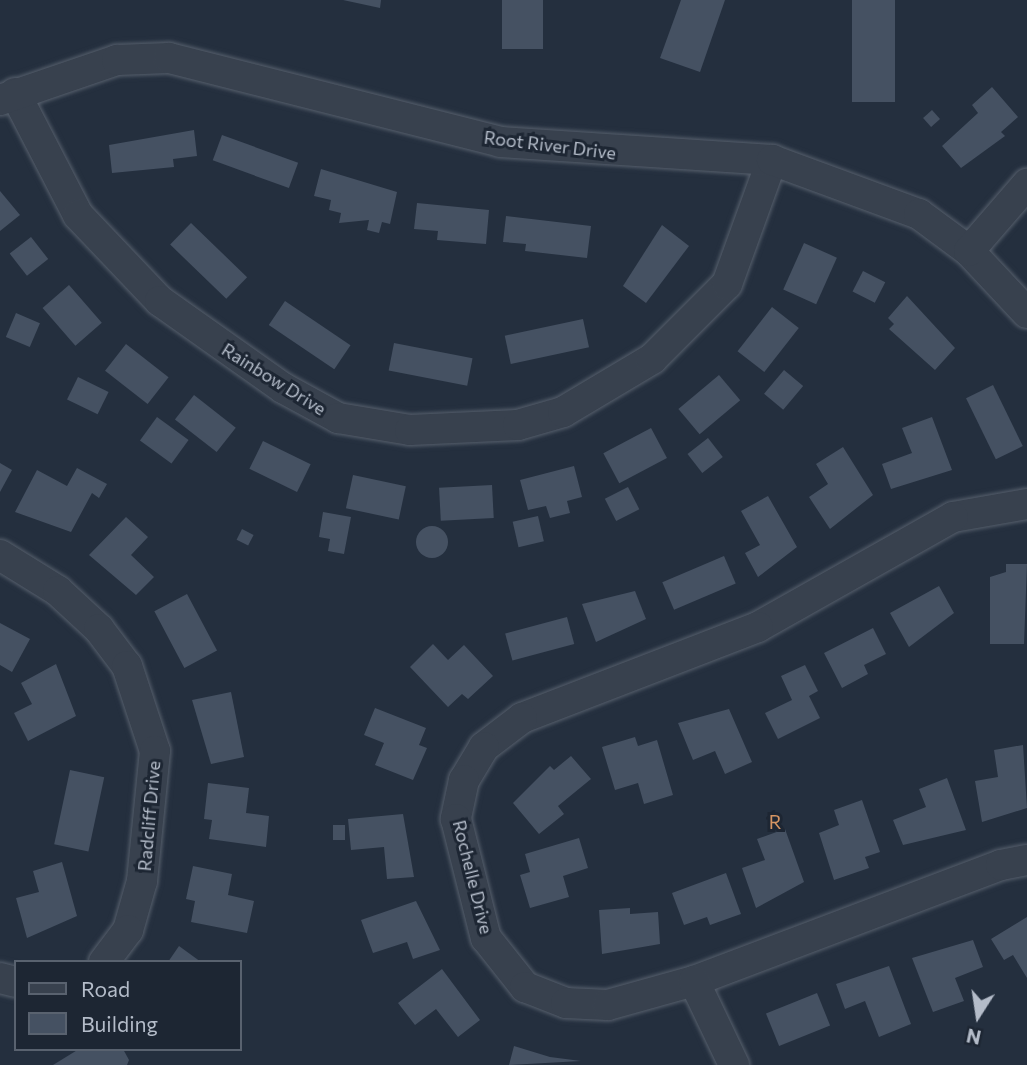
<!DOCTYPE html>
<html>
<head>
<meta charset="utf-8">
<style>
	body { margin:0 }
	#map { position:relative; width:1027px; height:1065px; overflow:hidden; background:#242f3e; font-family:Commissioner,sans-serif }
	div>[style] { position:absolute }
	.building>* { inset:0; background:#455162; transform-origin:0 0 }
	.round { border-radius:50% }
	.roads { filter:drop-shadow(0 0 2px #565f6c) drop-shadow(0 0 2px #565f6c) }
	.minor>* { height:30px; margin:-15px; padding:0 15px; transform-origin:15px; border-radius:15px; background:#38414e }
	span { translate:-50% -50%; white-space:nowrap; text-align:center; line-height:1.15; -webkit-text-stroke:6px #1d2633; paint-order:stroke }
	.street-label { font-size:18px; color:#b4bcc9 }
	.neighbourhood-label { font-size:19px; color:#d59563; letter-spacing:2px }
	.legend { position:absolute; left:14px; top:960px; width:228px; height:91px; box-sizing:border-box; background:#1d2633; border:2px solid #59626f; margin:0; padding:9px 12px; list-style:none; font-size:21px; color:#b4bcc9 }
	.legend li { display:flex; align-items:center; gap:14px; height:35px }
	.legend b { width:35px; border:2px solid #59626f }
	.north { position:absolute; left:943px; top:981px; width:70px; height:70px; -webkit-text-stroke:5px #1d2633; paint-order:stroke; rotate:192deg; font-size:19px; font-weight:700; line-height:28px; text-align:center; color:#b4bcc9 }
	.north::after { content:''; display:block; margin:auto; width:24px; height:32px; background:#b4bcc9; clip-path:polygon(50% 0,100% 100%,50% 72%,0 100%) }
</style>
</head>
<body>
<div id="map">
	<div class="building">
		<div style="clip-path:polygon(343px 0,381px 0,380px 8px)"></div>
		<div style="left:502px;top:0;width:41px;height:49px"></div>
		<div style="clip-path:polygon(681px 0,725px 0,700px 72px,660px 58px)"></div>
		<div style="left:852px;top:0;width:43px;height:102px"></div>
		<div style="clip-path:polygon(992px 87px,1018px 117px,1001px 132px,1005px 136px,961px 168px,942px 146px,978px 113px,972px 105px)"></div>
		<div style="left:932px;top:110px;width:12px;height:12px;rotate:48deg"></div>
		<div style="clip-path:polygon(194px 130px,197px 156px,173px 159px,174px 167px,112px 173px,109px 145px)"></div>
		<div style="left:222px;top:135px;width:81px;height:27px;rotate:20deg"></div>
		<div style="clip-path:polygon(321px 169px,397px 192px,390px 224px,382px 222px,379px 233px,367px 230px,369px 220px,339px 223px,341px 213px,329px 210px,331px 200px,314px 196px)"></div>
		<div style="clip-path:polygon(0 191px,20px 215px,0 231px)"></div>
		<div style="clip-path:polygon(417px 203px,489px 210px,486px 244px,437px 240px,438px 231px,414px 229px)"></div>
		<div style="clip-path:polygon(506px 216px,591px 226px,587px 258px,525px 251px,526px 244px,503px 242px)"></div>
		<div style="left:191px;top:223px;width:78px;height:30px;rotate:44deg"></div>
		<div style="clip-path:polygon(662px 225px,689px 246px,646px 303px,623px 286px)"></div>
		<div style="left:31px;top:237px;width:28px;height:27px;rotate:52deg"></div>
		<div style="left:804px;top:243px;width:36px;height:51px;rotate:24deg"></div>
		<div style="left:863px;top:271px;width:25px;height:23px;rotate:27deg"></div>
		<div style="left:69px;top:285px;width:50px;height:35px;rotate:49deg"></div>
		<div style="clip-path:polygon(907px 296px,955px 348px,935px 370px,889px 329px,894px 324px,888px 318px)"></div>
		<div style="left:285px;top:301px;width:79px;height:29px;rotate:34deg"></div>
		<div style="left:772px;top:307px;width:34px;height:56px;rotate:38deg"></div>
		<div style="left:16px;top:313px;width:26px;height:26px;rotate:23deg"></div>
		<div style="left:583px;top:319px;width:29px;height:80px;rotate:78deg"></div>
		<div style="left:394px;top:343px;width:80px;height:28px;rotate:11deg"></div>
		<div style="left:126px;top:344px;width:54px;height:34px;rotate:38deg"></div>
		<div style="left:784px;top:370px;width:25px;height:31px;rotate:40deg"></div>
		<div style="left:719px;top:375px;width:33px;height:53px;rotate:50deg"></div>
		<div style="left:78px;top:377px;width:34px;height:25px;rotate:26deg"></div>
		<div style="left:993px;top:385px;width:68px;height:30px;rotate:64deg"></div>
		<div style="left:194px;top:395px;width:53px;height:31px;rotate:38deg"></div>
		<div style="left:157px;top:417px;width:39px;height:29px;rotate:36deg"></div>
		<div style="clip-path:polygon(932px 417px,952px 470px,891px 489px,882px 464px,912px 453px,902px 428px)"></div>
		<div style="left:651px;top:428px;width:34px;height:54px;rotate:62deg"></div>
		<div style="left:708px;top:438px;width:24px;height:26px;rotate:52deg"></div>
		<div style="left:263px;top:441px;width:53px;height:31px;rotate:26deg"></div>
		<div style="clip-path:polygon(843px 447px,873px 495px,830px 529px,809px 497px,828px 484px,816px 464px)"></div>
		<div style="clip-path:polygon(0 463px,12px 470px,0 492px)"></div>
		<div style="clip-path:polygon(574px 466px,582px 497px,567px 501px,570px 513px,550px 518px,546px 506px,528px 510px,520px 480px)"></div>
		<div style="clip-path:polygon(77px 468px,107px 484px,99px 498px,92px 493px,71px 532px,15px 512px,37px 470px,67px 486px)"></div>
		<div style="left:353px;top:475px;width:54px;height:34px;rotate:12deg"></div>
		<div style="left:492px;top:485px;width:33px;height:53px;rotate:87deg"></div>
		<div style="left:628px;top:487px;width:25px;height:26px;rotate:63deg"></div>
		<div style="clip-path:polygon(768px 496px,797px 547px,758px 577px,745px 553px,760px 545px,741px 511px)"></div>
		<div style="clip-path:polygon(323px 512px,351px 517px,344px 554px,328px 551px,330px 539px,319px 537px)"></div>
		<div style="left:538px;top:516px;width:26px;height:26px;rotate:77deg"></div>
		<div style="clip-path:polygon(126px 517px,148px 537px,131px 555px,154px 577px,136px 595px,89px 555px)"></div>
		<div class="round" style="left:416px;top:526px;width:32px;height:32px"></div>
		<div style="left:242px;top:529px;width:13px;height:12px;rotate:27deg"></div>
		<div style="left:724px;top:556px;width:30px;height:67px;rotate:67deg"></div>
		<div style="clip-path:polygon(1006px 564px,1027px 564px,1024px 644px,990px 644px,990px 577px,1006px 572px)"></div>
		<div style="clip-path:polygon(939px 586px,954px 613px,909px 647px,890px 613px)"></div>
		<div style="clip-path:polygon(635px 591px,646px 619px,596px 642px,582px 604px)"></div>
		<div style="left:187px;top:594px;width:64px;height:37px;rotate:62deg"></div>
		<div style="left:567px;top:617px;width:28px;height:64px;rotate:75deg"></div>
		<div style="clip-path:polygon(0 623px,30px 639px,12px 672px,0 665px)"></div>
		<div style="clip-path:polygon(873px 628px,886px 654px,864px 665px,868px 674px,842px 688px,824px 653px)"></div>
		<div style="clip-path:polygon(433px 644px,448px 660px,464px 645px,493px 676px,468px 699px,462px 694px,448px 707px,410px 667px)"></div>
		<div style="clip-path:polygon(56px 664px,76px 716px,28px 741px,14px 713px,32px 704px,21px 683px)"></div>
		<div style="clip-path:polygon(805px 665px,818px 691px,809px 696px,820px 718px,778px 739px,765px 713px,792px 700px,781px 676px)"></div>
		<div style="clip-path:polygon(231px 692px,244px 757px,211px 764px,192px 700px)"></div>
		<div style="clip-path:polygon(375px 708px,426px 728px,419px 745px,427px 748px,413px 780px,375px 765px,384px 743px,364px 735px)"></div>
		<div style="clip-path:polygon(729px 709px,752px 762px,725px 774px,715px 751px,693px 760px,678px 723px)"></div>
		<div style="clip-path:polygon(635px 737px,638px 746px,657px 740px,673px 795px,644px 804px,638px 783px,615px 790px,602px 747px)"></div>
		<div style="clip-path:polygon(1023px 745px,1027px 808px,982px 822px,975px 781px,998px 777px,994px 750px)"></div>
		<div style="clip-path:polygon(571px 756px,591px 779px,558px 806px,564px 814px,539px 834px,513px 803px,550px 766px,554px 770px)"></div>
		<div style="left:70px;top:770px;width:35px;height:76px;rotate:12deg"></div>
		<div style="clip-path:polygon(947px 778px,966px 830px,903px 845px,893px 820px,926px 807px,919px 789px)"></div>
		<div style="clip-path:polygon(208px 783px,249px 788px,246px 813px,269px 816px,266px 847px,209px 839px,212px 820px,204px 819px)"></div>
		<div style="clip-path:polygon(862px 800px,880px 852px,865px 857px,869px 868px,834px 880px,819px 833px,839px 825px,834px 810px)"></div>
		<div style="clip-path:polygon(403px 814px,414px 877px,387px 879px,384px 847px,351px 850px,348px 819px)"></div>
		<div style="left:345px;top:825px;width:15px;height:12px;rotate:90deg"></div>
		<div style="clip-path:polygon(785px 829px,804px 882px,756px 908px,742px 868px,765px 860px,757px 839px)"></div>
		<div style="clip-path:polygon(579px 838px,588px 868px,563px 876px,569px 897px,530px 908px,520px 875px,530px 872px,525px 854px)"></div>
		<div style="clip-path:polygon(62px 862px,77px 916px,27px 938px,16px 898px,39px 892px,33px 871px)"></div>
		<div style="clip-path:polygon(193px 866px,232px 874px,228px 895px,254px 901px,247px 933px,191px 922px,195px 901px,186px 899px)"></div>
		<div style="clip-path:polygon(726px 873px,741px 914px,710px 925px,707px 917px,684px 925px,672px 893px)"></div>
		<div style="clip-path:polygon(416px 901px,440px 950px,413px 959px,407px 942px,373px 953px,361px 920px)"></div>
		<div style="clip-path:polygon(630px 908px,630px 914px,658px 912px,660px 944px,602px 954px,599px 910px)"></div>
		<div style="clip-path:polygon(1027px 917px,1027px 978px,1013px 955px,1004px 960px,991px 939px)"></div>
		<div style="clip-path:polygon(973px 940px,983px 967px,955px 978px,964px 1001px,933px 1012px,912px 958px)"></div>
		<div style="clip-path:polygon(179px 946px,201px 962px,168px 962px)"></div>
		<div style="clip-path:polygon(889px 966px,911px 1024px,879px 1037px,865px 1001px,845px 1009px,836px 984px)"></div>
		<div style="clip-path:polygon(442px 969px,480px 1020px,458px 1037px,436px 1009px,415px 1025px,398px 1003px)"></div>
		<div style="left:817px;top:993px;width:35px;height:55px;rotate:68deg"></div>
		<div style="clip-path:polygon(514px 1046px,550px 1057px,581px 1061px,509px 1065px)"></div>
		<div style="clip-path:polygon(79px 1049px,123px 1049px,129px 1060px,127px 1065px,53px 1065px)"></div>
	</div>
	<div class="roads">
		<div class="minor">
			<div style="left:15px;top:93px;width:137px;rotate:62.7deg"></div>
			<div style="left:78px;top:215px;width:119px;rotate:46.4deg"></div>
			<div style="left:160px;top:301px;width:151px;rotate:35.3deg"></div>
			<div style="left:283px;top:388px;width:63px;rotate:28.6deg"></div>
			<div style="left:338px;top:418px;width:73px;rotate:9.5deg"></div>
			<div style="left:410px;top:430px;width:108px;rotate:-2.7deg"></div>
			<div style="left:518px;top:425px;width:47px;rotate:-16.1deg"></div>
			<div style="left:563px;top:412px;width:104px;rotate:-30.8deg"></div>
			<div style="left:652px;top:359px;width:106px;rotate:-45deg"></div>
			<div style="left:727px;top:284px;width:132px;rotate:-70.1deg"></div>
			<div style="left:0;top:100px;width:124px;rotate:-18.9deg"></div>
			<div style="left:117px;top:60px;width:52px;rotate:-2.2deg"></div>
			<div style="left:169px;top:58px;width:341px;rotate:14.2deg"></div>
			<div style="left:500px;top:142px;width:273px;rotate:3.8deg"></div>
			<div style="left:772px;top:160px;width:157px;rotate:20.2deg"></div>
			<div style="left:919px;top:214px;width:62px;rotate:36.5deg"></div>
			<div style="left:969px;top:251px;width:85px;rotate:46.9deg"></div>
			<div style="left:969px;top:251px;width:89px;rotate:-49.1deg"></div>
			<div style="left:1027px;top:504px;width:75px;rotate:170deg"></div>
			<div style="left:953px;top:517px;width:224px;rotate:150.6deg"></div>
			<div style="left:758px;top:627px;width:253px;rotate:158.9deg"></div>
			<div style="left:522px;top:718px;width:48px;rotate:142.7deg"></div>
			<div style="left:484px;top:747px;width:39px;rotate:121deg"></div>
			<div style="left:464px;top:780px;width:40px;rotate:102deg"></div>
			<div style="left:456px;top:819px;width:123px;rotate:75.9deg"></div>
			<div style="left:486px;top:938px;width:63px;rotate:51.5deg"></div>
			<div style="left:525px;top:987px;width:44px;rotate:21.3deg"></div>
			<div style="left:566px;top:1003px;width:42px;rotate:2.7deg"></div>
			<div style="left:608px;top:1005px;width:89px;rotate:-15.6deg"></div>
			<div style="left:694px;top:981px;width:328px;rotate:-20.7deg"></div>
			<div style="left:1001px;top:865px;width:26px;rotate:-11deg"></div>
			<div style="left:0;top:555px;width:68px;rotate:31.8deg"></div>
			<div style="left:58px;top:591px;width:56px;rotate:42.8deg"></div>
			<div style="left:99px;top:629px;width:46px;rotate:52.9deg"></div>
			<div style="left:127px;top:666px;width:89px;rotate:71.8deg"></div>
			<div style="left:155px;top:751px;width:131px;rotate:95.7deg"></div>
			<div style="left:142px;top:881px;width:51px;rotate:105.9deg"></div>
			<div style="left:128px;top:930px;width:40px;rotate:127deg"></div>
			<div style="left:0;top:978px;width:16px;rotate:14deg"></div>
			<div style="left:694px;top:981px;width:93px;rotate:64.5deg"></div>
		</div>
	</div>
	<div class="street-label">
		<span style="left:550px;top:145px;rotate:7deg">Root River Drive</span>
		<span style="left:274px;top:379px;rotate:32deg">Rainbow Drive</span>
		<span style="left:149px;top:816px;rotate:-85deg">Radcliff Drive</span>
		<span style="left:473px;top:877px;rotate:76deg">Rochelle Drive</span>
	</div>
	<div class="neighbourhood-label">
		<span style="left:776px;top:822px">R</span>
	</div>
	<ul class="legend">
	<li><b style="height:9px;background:#38414e"></b>Road</li>
	<li><b style="height:19px;background:#455162"></b>Building</li>
	</ul>
	<div class="north">N</div>
</div>
</body>
</html>
